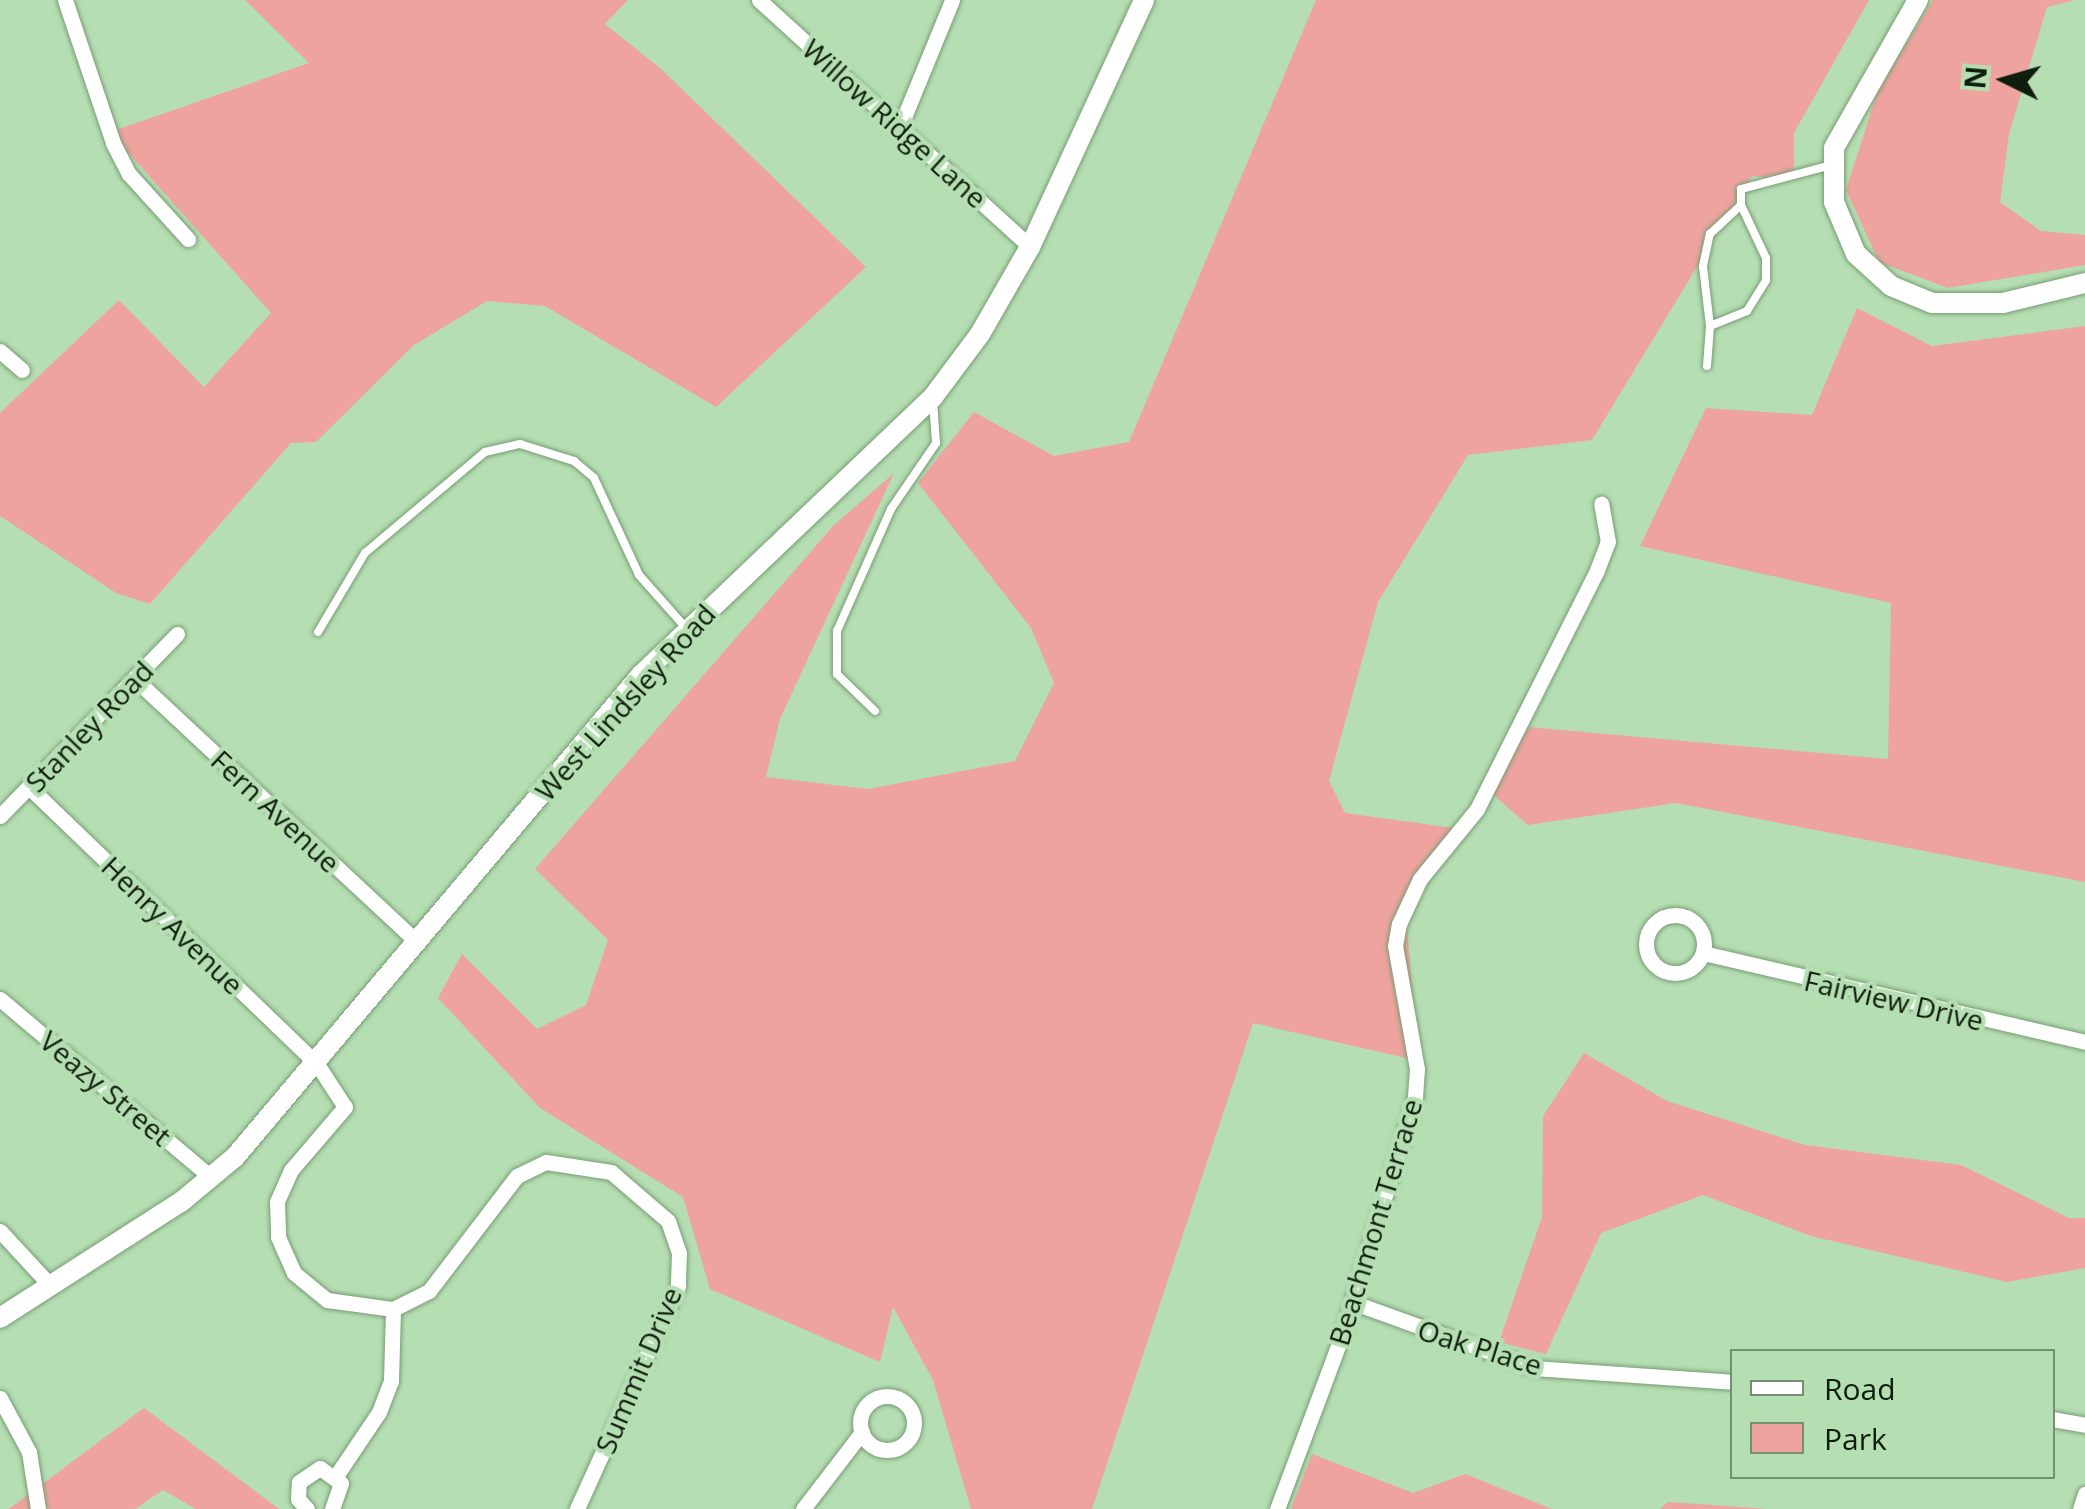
<!DOCTYPE html>
<html>
<head>
<meta charset="utf-8">
<style>
	body { margin:0 }
	#map { position:relative; width:2085px; height:1509px; overflow:hidden; background:#b6deb3; font-family:"Open Sans",sans-serif }
	div>[style] { position:absolute }
	.green>* { inset:0; background:#efa39f }
	.roads { filter:drop-shadow(0 0 2px #789d74) drop-shadow(0 0 2px #789d74) }
	.service>* { height:8px; margin:-4px; padding:0 4px; transform-origin:4px; border-radius:4px; background:#fff }
	.minor>* { height:15px; margin:-7.5px; padding:0 7.5px; transform-origin:7.5px; border-radius:7.5px; background:#fff }
	.minor>.ring { margin:-7.5px; padding:0; box-sizing:content-box; background:none; border:15px solid #fff; border-radius:50% }
	.tertiary>* { height:20px; margin:-10px; padding:0 10px; transform-origin:10px; border-radius:10px; background:#fff }
	span { translate:-50% -50%; white-space:nowrap; text-align:center; line-height:1.15; -webkit-text-stroke:9px #b6deb3; paint-order:stroke }
	.street-label { font-size:28px; color:#0f1d0d }
	.legend { position:absolute; left:1730px; top:1349px; width:325px; height:130px; box-sizing:border-box; background:#b6deb3; border:2px solid #739171; margin:0; padding:12px 18px; list-style:none; font-size:30px; color:#0f1d0d }
	.legend li { display:flex; align-items:center; gap:20px; height:50px }
	.legend b { width:50px; border:2px solid #739171 }
	.north { position:absolute; left:1955px; top:30px; width:100px; height:100px; -webkit-text-stroke:8px #b6deb3; paint-order:stroke; rotate:275deg; font-size:28px; font-weight:700; line-height:40px; text-align:center; color:#0f1d0d }
	.north::after { content:''; display:block; margin:auto; width:35px; height:45px; background:#0f1d0d; clip-path:polygon(50% 0,100% 100%,50% 72%,0 100%) }
</style>
</head>
<body>
<div id="map">
	<div class="green">
		<div style="clip-path:polygon(245px 0,628px 0,605px 24px,660px 68px,866px 267px,716px 407px,545px 306px,487px 301px,414px 345px,316px 442px,291px 443px,150px 604px,116px 593px,0 516px,0 413px,119px 300px,204px 387px,271px 313px,110px 132px,309px 63px)"></div>
		<div style="clip-path:polygon(1316px 0,1869px 0,1794px 133px,1794px 180px,1752px 176px,1592px 440px,1468px 455px,1378px 602px,1329px 781px,1345px 813px,1461px 829px,1405px 907px,1419px 1061px,1253px 1023px,1092px 1509px,971px 1509px,933px 1380px,893px 1307px,880px 1362px,710px 1289px,683px 1197px,540px 1108px,438px 998px,462px 954px,537px 1029px,586px 1005px,608px 940px,535px 869px,833px 526px,894px 473px,780px 719px,766px 777px,868px 789px,1015px 761px,1054px 683px,1031px 628px,918px 483px,974px 412px,1054px 456px,1129px 442px)"></div>
		<div style="clip-path:polygon(1933px 0,2075px 0,2047px 7px,2009px 134px,2000px 202px,2041px 231px,2085px 235px,2085px 265px,1948px 288px,1879px 262px,1846px 190px,1877px 93px)"></div>
		<div style="clip-path:polygon(1857px 308px,1932px 346px,2085px 326px,2085px 882px,1676px 803px,1528px 825px,1491px 793px,1527px 727px,1888px 759px,1891px 603px,1640px 546px,1706px 408px,1812px 415px)"></div>
		<div style="clip-path:polygon(1584px 1053px,1667px 1101px,1805px 1145px,1961px 1165px,2069px 1218px,2085px 1218px,2085px 1268px,2007px 1282px,1811px 1236px,1703px 1195px,1601px 1233px,1546px 1354px,1499px 1342px,1542px 1217px,1543px 1116px)"></div>
		<div style="clip-path:polygon(144px 1408px,279px 1509px,196px 1509px,163px 1490px,135px 1509px,9px 1509px)"></div>
		<div style="clip-path:polygon(1312px 1454px,1413px 1493px,1465px 1474px,1552px 1509px,1291px 1509px)"></div>
		<div style="clip-path:polygon(1668px 1502px,1768px 1509px,1660px 1509px)"></div>
	</div>
	<div class="roads">
		<div class="service">
			<div style="left:1710px;top:326px;width:60px;rotate:-96.7deg"></div>
			<div style="left:1703px;top:266px;width:33px;rotate:-78deg"></div>
			<div style="left:1710px;top:234px;width:42px;rotate:-43.1deg"></div>
			<div style="left:1707px;top:366px;width:40px;rotate:-85.7deg"></div>
			<div style="left:1710px;top:326px;width:40px;rotate:-22deg"></div>
			<div style="left:1747px;top:311px;width:36px;rotate:-58deg"></div>
			<div style="left:1766px;top:280px;width:22px;rotate:-90deg"></div>
			<div style="left:1766px;top:258px;width:59px;rotate:-115.3deg"></div>
			<div style="left:1741px;top:205px;width:16px;rotate:-90deg"></div>
			<div style="left:1741px;top:189px;width:94px;rotate:-14.8deg"></div>
			<div style="left:318px;top:632px;width:92px;rotate:-59.3deg"></div>
			<div style="left:365px;top:553px;width:157px;rotate:-40.1deg"></div>
			<div style="left:485px;top:452px;width:36px;rotate:-13deg"></div>
			<div style="left:520px;top:444px;width:57px;rotate:17.5deg"></div>
			<div style="left:574px;top:461px;width:26px;rotate:40deg"></div>
			<div style="left:594px;top:478px;width:107px;rotate:65.1deg"></div>
			<div style="left:639px;top:575px;width:71px;rotate:48.4deg"></div>
			<div style="left:875px;top:711px;width:53px;rotate:-135.8deg"></div>
			<div style="left:837px;top:674px;width:43px;rotate:-90deg"></div>
			<div style="left:837px;top:631px;width:133px;rotate:-66.1deg"></div>
			<div style="left:891px;top:509px;width:80px;rotate:-55.7deg"></div>
			<div style="left:936px;top:443px;width:42px;rotate:-94.1deg"></div>
		</div>
		<div class="minor">
			<div style="left:65px;top:0;width:151px;rotate:71.4deg"></div>
			<div style="left:113px;top:143px;width:35px;rotate:63deg"></div>
			<div style="left:129px;top:174px;width:88px;rotate:47.8deg"></div>
			<div style="left:759px;top:0;width:367px;rotate:42.3deg"></div>
			<div style="left:900px;top:127px;width:137px;rotate:-67.7deg"></div>
			<div style="left:0;top:351px;width:29px;rotate:41deg"></div>
			<div style="left:136px;top:680px;width:384px;rotate:43deg"></div>
			<div style="left:29px;top:787px;width:400px;rotate:43.9deg"></div>
			<div style="left:317px;top:1064px;width:51px;rotate:56.9deg"></div>
			<div style="left:345px;top:1107px;width:83px;rotate:130.6deg"></div>
			<div style="left:291px;top:1170px;width:35px;rotate:114deg"></div>
			<div style="left:277px;top:1202px;width:35px;rotate:88deg"></div>
			<div style="left:278px;top:1237px;width:39px;rotate:66deg"></div>
			<div style="left:294px;top:1273px;width:43px;rotate:39.3deg"></div>
			<div style="left:327px;top:1300px;width:67px;rotate:7.8deg"></div>
			<div style="left:393px;top:1309px;width:40px;rotate:-26.6deg"></div>
			<div style="left:429px;top:1291px;width:145px;rotate:-52.6deg"></div>
			<div style="left:517px;top:1176px;width:32px;rotate:-26deg"></div>
			<div style="left:546px;top:1162px;width:66px;rotate:8.7deg"></div>
			<div style="left:611px;top:1172px;width:75px;rotate:40.7deg"></div>
			<div style="left:668px;top:1221px;width:34px;rotate:71deg"></div>
			<div style="left:679px;top:1253px;width:33px;rotate:92deg"></div>
			<div style="left:678px;top:1286px;width:245px;rotate:114.4deg"></div>
			<div style="left:0;top:816px;width:254px;rotate:-45.8deg"></div>
			<div class="ring" style="left:1646px;top:915px;width:43px;height:43px"></div>
			<div style="left:1703px;top:953px;width:392px;rotate:13.1deg"></div>
			<div style="left:0;top:999px;width:277px;rotate:40.2deg"></div>
			<div style="left:0;top:1231px;width:71px;rotate:47.3deg"></div>
			<div style="left:1352px;top:1302px;width:194px;rotate:19.9deg"></div>
			<div style="left:1534px;top:1368px;width:198px;rotate:4deg"></div>
			<div class="ring" style="left:860px;top:1396px;width:39px;height:39px"></div>
			<div style="left:0;top:1398px;width:61px;rotate:61.8deg"></div>
			<div style="left:29px;top:1452px;width:58px;rotate:81deg"></div>
			<div style="left:2052px;top:1419px;width:34px;rotate:10deg"></div>
			<div style="left:336px;top:1476px;width:77px;rotate:-56.1deg"></div>
			<div style="left:379px;top:1412px;width:33px;rotate:-69deg"></div>
			<div style="left:391px;top:1381px;width:72px;rotate:-88.4deg"></div>
			<div style="left:307px;top:1509px;width:13px;rotate:-132deg"></div>
			<div style="left:298px;top:1499px;width:17px;rotate:-87deg"></div>
			<div style="left:299px;top:1482px;width:25px;rotate:-34deg"></div>
			<div style="left:320px;top:1468px;width:26px;rotate:36deg"></div>
			<div style="left:341px;top:1483px;width:28px;rotate:109deg"></div>
			<div style="left:803px;top:1509px;width:97px;rotate:-52.5deg"></div>
			<div style="left:1277px;top:1509px;width:186px;rotate:-69.5deg"></div>
			<div style="left:1342px;top:1335px;width:249px;rotate:-72.9deg"></div>
			<div style="left:1415px;top:1097px;width:28px;rotate:-86deg"></div>
			<div style="left:1417px;top:1069px;width:125px;rotate:-100.1deg"></div>
			<div style="left:1395px;top:946px;width:22px;rotate:-80deg"></div>
			<div style="left:1399px;top:924px;width:50px;rotate:-65deg"></div>
			<div style="left:1420px;top:879px;width:90px;rotate:-50.8deg"></div>
			<div style="left:1477px;top:809px;width:267px;rotate:-63.3deg"></div>
			<div style="left:1597px;top:570px;width:30px;rotate:-69deg"></div>
			<div style="left:1608px;top:542px;width:39px;rotate:-100deg"></div>
			<div style="left:2080px;top:1509px;width:16px;rotate:-72deg"></div>
		</div>
		<div class="tertiary">
			<div style="left:1918px;top:0;width:170px;rotate:119.6deg"></div>
			<div style="left:1834px;top:148px;width:54px;rotate:90deg"></div>
			<div style="left:1834px;top:202px;width:56px;rotate:67.1deg"></div>
			<div style="left:1856px;top:254px;width:47px;rotate:42.4deg"></div>
			<div style="left:1891px;top:286px;width:44px;rotate:22.5deg"></div>
			<div style="left:1932px;top:303px;width:71px"></div>
			<div style="left:2003px;top:303px;width:84px;rotate:-13.7deg"></div>
			<div style="left:0;top:1318px;width:215px;rotate:-32.7deg"></div>
			<div style="left:181px;top:1202px;width:70px;rotate:-39.8deg"></div>
			<div style="left:235px;top:1157px;width:630px;rotate:-49.89deg"></div>
			<div style="left:641px;top:675px;width:403px;rotate:-43.6deg"></div>
			<div style="left:933px;top:397px;width:79px;rotate:-53.3deg"></div>
			<div style="left:980px;top:334px;width:100px;rotate:-60.1deg"></div>
			<div style="left:1030px;top:247px;width:272px;rotate:-65.2deg"></div>
		</div>
	</div>
	<div class="street-label">
		<span style="left:895px;top:123px;rotate:42deg">Willow Ridge Lane</span>
		<span style="left:625px;top:702px;rotate:-48deg">West Lindsley Road</span>
		<span style="left:89px;top:726px;rotate:-46deg">Stanley Road</span>
		<span style="left:276px;top:811px;rotate:43deg">Fern Avenue</span>
		<span style="left:173px;top:925px;rotate:44deg">Henry Avenue</span>
		<span style="left:1894px;top:1000px;rotate:13deg">Fairview Drive</span>
		<span style="left:106px;top:1088px;rotate:40deg">Veazy Street</span>
		<span style="left:1375px;top:1222px;rotate:-73deg">Beachmont Terrace</span>
		<span style="left:1480px;top:1347px;rotate:17deg">Oak Place</span>
		<span style="left:638px;top:1370px;rotate:-67deg">Summit Drive</span>
	</div>
	<ul class="legend">
	<li><b style="height:12px;background:#fff"></b>Road</li>
	<li><b style="height:28px;background:#efa39f"></b>Park</li>
	</ul>
	<div class="north">N</div>
</div>
</body>
</html>
